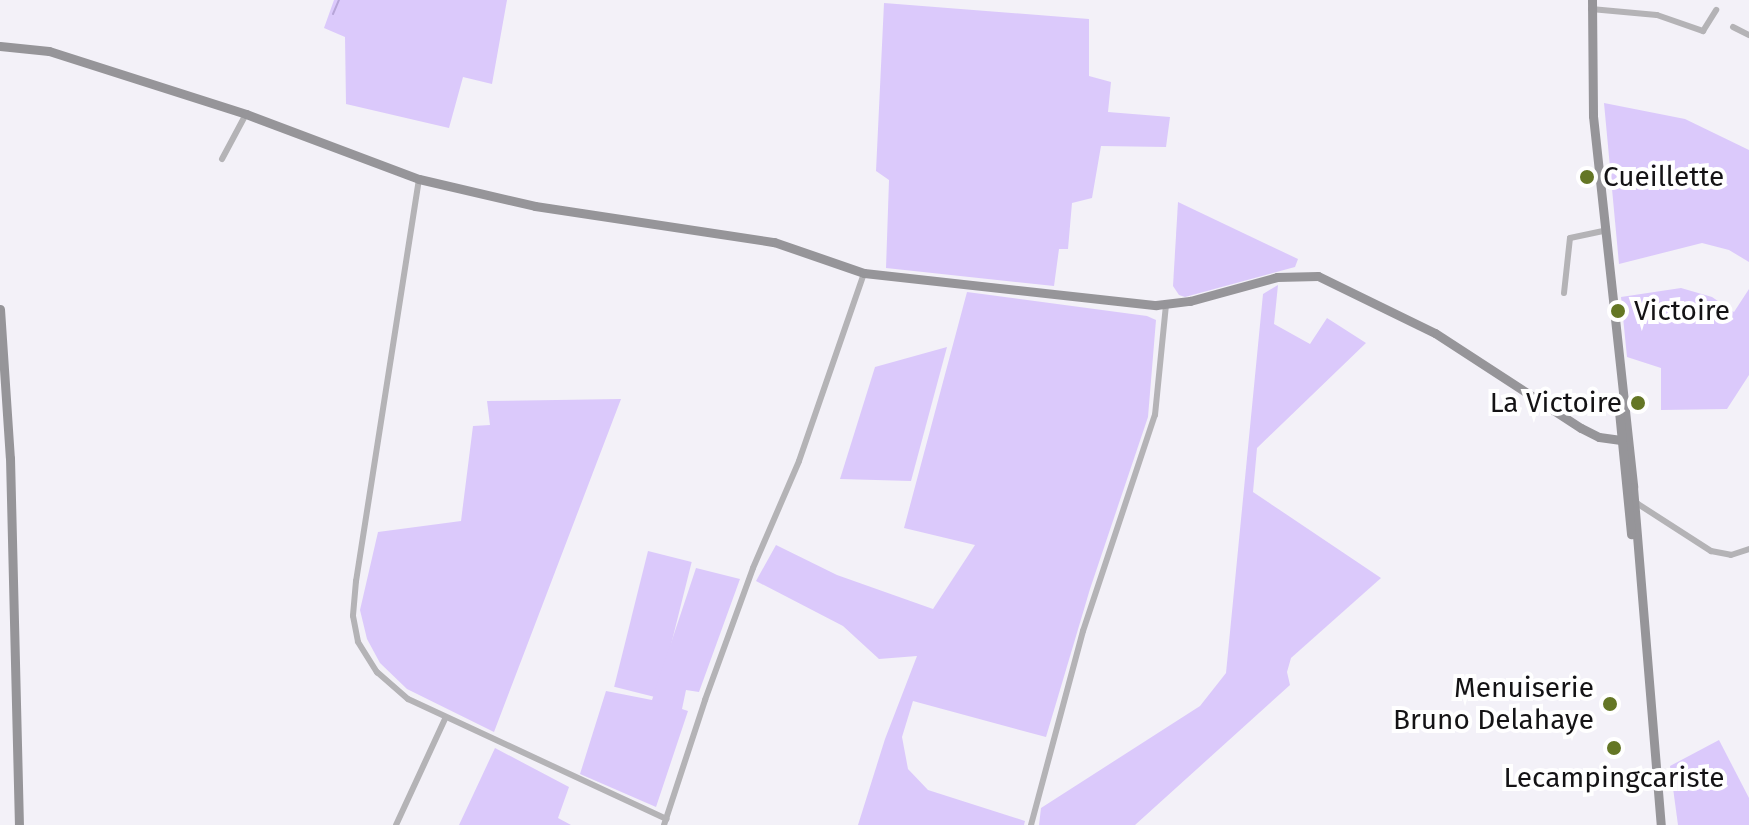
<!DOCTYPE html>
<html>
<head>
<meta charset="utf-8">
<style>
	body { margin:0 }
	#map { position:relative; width:1749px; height:825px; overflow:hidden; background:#f3f1f8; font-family:"Fira Sans",sans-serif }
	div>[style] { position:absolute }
	.green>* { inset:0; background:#dbc9fb; transform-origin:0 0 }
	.stream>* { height:2px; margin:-1px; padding:0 1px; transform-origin:1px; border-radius:1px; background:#b7a5d8 }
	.street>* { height:6px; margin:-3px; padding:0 3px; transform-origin:3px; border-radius:3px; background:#b4b3b6 }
	.secondary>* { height:9px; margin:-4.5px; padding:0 4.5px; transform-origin:4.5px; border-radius:4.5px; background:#969599 }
	.dots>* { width:22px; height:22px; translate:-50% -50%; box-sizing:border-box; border:4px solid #fff; border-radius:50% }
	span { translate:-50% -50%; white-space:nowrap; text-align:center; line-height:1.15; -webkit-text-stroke:8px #fff; paint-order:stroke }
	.poi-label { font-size:28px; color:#141315 }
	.left { translate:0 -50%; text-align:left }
	.right { translate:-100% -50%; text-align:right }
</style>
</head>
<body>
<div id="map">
	<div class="green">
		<div style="clip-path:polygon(334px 0,507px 0,492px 84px,463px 77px,449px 128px,346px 104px,345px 37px,324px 28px)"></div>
		<div style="clip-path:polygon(884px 3px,1089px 19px,1089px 76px,1111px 82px,1108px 112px,1170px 117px,1166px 147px,1101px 146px,1092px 198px,1072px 203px,1068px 249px,1059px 249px,1054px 286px,886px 268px,889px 180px,876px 171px)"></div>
		<div style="clip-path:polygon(1604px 103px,1685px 119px,1749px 150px,1749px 262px,1729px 250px,1702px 243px,1619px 264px)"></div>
		<div style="clip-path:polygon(1178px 202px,1298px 259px,1295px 267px,1185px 297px,1179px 295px,1173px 286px)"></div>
		<div style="clip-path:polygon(1278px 285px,1274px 324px,1310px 344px,1327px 318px,1366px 343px,1257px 448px,1253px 492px,1381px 578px,1291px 658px,1287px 672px,1290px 685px,1135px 825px,1039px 825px,1041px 808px,1200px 706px,1226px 673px,1263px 294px)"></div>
		<div style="clip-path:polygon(1681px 288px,1712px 297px,1734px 312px,1749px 289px,1749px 375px,1727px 409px,1661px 410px,1661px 368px,1627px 357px,1621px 297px)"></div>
		<div style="clip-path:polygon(967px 292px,1147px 316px,1156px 320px,1148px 417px,1090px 589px,1046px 737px,913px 701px,902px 737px,908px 769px,928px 790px,1025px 821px,1024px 825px,858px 825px,885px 739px,917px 656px,879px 659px,843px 626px,756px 581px,776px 545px,837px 575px,933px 609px,975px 545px,904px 528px)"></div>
		<div style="clip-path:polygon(947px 347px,911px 481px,840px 479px,875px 367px)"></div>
		<div style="clip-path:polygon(621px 399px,494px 732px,407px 689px,380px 663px,367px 639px,360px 610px,378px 532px,461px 521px,473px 426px,490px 425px,487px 401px)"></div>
		<div style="left:648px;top:551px;width:45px;height:140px;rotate:14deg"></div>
		<div style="clip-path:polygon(696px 568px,740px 579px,699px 692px,686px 690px,682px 709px,688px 711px,656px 807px,580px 774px,606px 691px,652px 700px)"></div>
		<div style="clip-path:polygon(1719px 740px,1749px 798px,1749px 825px,1678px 825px,1670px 766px)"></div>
		<div style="clip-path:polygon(495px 748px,569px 787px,558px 818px,571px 825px,459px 825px)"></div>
	</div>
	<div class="stream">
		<div style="left:333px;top:14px;width:15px;rotate:-67deg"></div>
	</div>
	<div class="street">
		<div style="left:1591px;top:9px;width:66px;rotate:5.2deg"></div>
		<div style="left:1657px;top:15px;width:49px;rotate:19.2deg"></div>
		<div style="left:1703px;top:31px;width:25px;rotate:-58deg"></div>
		<div style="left:1733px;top:27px;width:18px;rotate:27deg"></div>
		<div style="left:222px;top:159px;width:51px;rotate:-61.9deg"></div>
		<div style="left:419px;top:179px;width:407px;rotate:98.9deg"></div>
		<div style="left:356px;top:581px;width:35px;rotate:95deg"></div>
		<div style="left:353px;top:616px;width:26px;rotate:79deg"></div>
		<div style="left:358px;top:642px;width:36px;rotate:58deg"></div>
		<div style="left:377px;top:672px;width:41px;rotate:41.1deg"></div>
		<div style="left:408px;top:699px;width:285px;rotate:24.9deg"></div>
		<div style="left:1564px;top:293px;width:55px;rotate:-83.8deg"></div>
		<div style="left:1570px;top:238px;width:35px;rotate:-12deg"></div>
		<div style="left:1635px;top:505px;width:3px;rotate:-18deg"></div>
		<div style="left:1638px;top:504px;width:87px;rotate:32.8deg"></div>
		<div style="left:1711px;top:551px;width:20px;rotate:11deg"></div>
		<div style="left:1731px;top:555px;width:19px;rotate:-18deg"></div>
		<div style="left:396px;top:825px;width:117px;rotate:-65.2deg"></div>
		<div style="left:664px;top:825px;width:132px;rotate:-71.8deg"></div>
		<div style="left:705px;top:700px;width:140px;rotate:-70deg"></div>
		<div style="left:753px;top:568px;width:116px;rotate:-66.7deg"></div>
		<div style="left:799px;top:461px;width:199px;rotate:-70.9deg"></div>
		<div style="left:1031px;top:825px;width:201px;rotate:-75deg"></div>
		<div style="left:1083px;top:631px;width:228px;rotate:-71.6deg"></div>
		<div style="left:1155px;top:415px;width:112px;rotate:-84.3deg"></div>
	</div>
	<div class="secondary">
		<div style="left:1592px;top:0;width:116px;rotate:89.5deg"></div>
		<div style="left:1593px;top:116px;width:373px;rotate:83.8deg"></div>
		<div style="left:1633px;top:487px;width:339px;rotate:85.3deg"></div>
		<div style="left:0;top:46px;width:49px;rotate:5.8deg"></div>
		<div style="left:49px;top:51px;width:207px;rotate:17.7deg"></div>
		<div style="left:246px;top:114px;width:185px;rotate:20.6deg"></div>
		<div style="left:419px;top:179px;width:119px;rotate:13.1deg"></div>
		<div style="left:535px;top:206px;width:242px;rotate:8.6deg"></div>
		<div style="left:774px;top:242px;width:95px;rotate:19deg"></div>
		<div style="left:864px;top:273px;width:294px;rotate:6.3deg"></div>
		<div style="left:1156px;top:305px;width:34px;rotate:-7deg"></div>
		<div style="left:1190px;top:301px;width:90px;rotate:-15.4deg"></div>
		<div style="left:1277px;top:277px;width:41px;rotate:-1.4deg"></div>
		<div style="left:1318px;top:276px;width:130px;rotate:26deg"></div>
		<div style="left:1435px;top:333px;width:174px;rotate:33.1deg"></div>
		<div style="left:1581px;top:428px;width:20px;rotate:27deg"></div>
		<div style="left:1599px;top:437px;width:22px;rotate:8deg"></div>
		<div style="left:0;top:309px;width:149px;rotate:86.2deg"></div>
		<div style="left:10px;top:458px;width:367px;rotate:88.6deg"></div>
		<div style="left:1618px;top:401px;width:134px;rotate:84.4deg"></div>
	</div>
	<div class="dots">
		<div style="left:1587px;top:177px;background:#647625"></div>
		<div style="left:1618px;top:311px;background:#647625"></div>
		<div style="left:1638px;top:403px;background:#647625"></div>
		<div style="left:1610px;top:704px;background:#647625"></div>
		<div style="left:1614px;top:748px;background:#647625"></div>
	</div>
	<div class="poi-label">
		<span class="left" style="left:1603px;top:177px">Cueillette</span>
		<span class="left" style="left:1634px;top:311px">Victoire</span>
		<span class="right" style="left:1622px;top:403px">La Victoire</span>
		<span class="right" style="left:1594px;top:704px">Menuiserie<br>Bruno Delahaye</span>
		<span style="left:1614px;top:778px">Lecampingcariste</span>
	</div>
</div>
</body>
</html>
